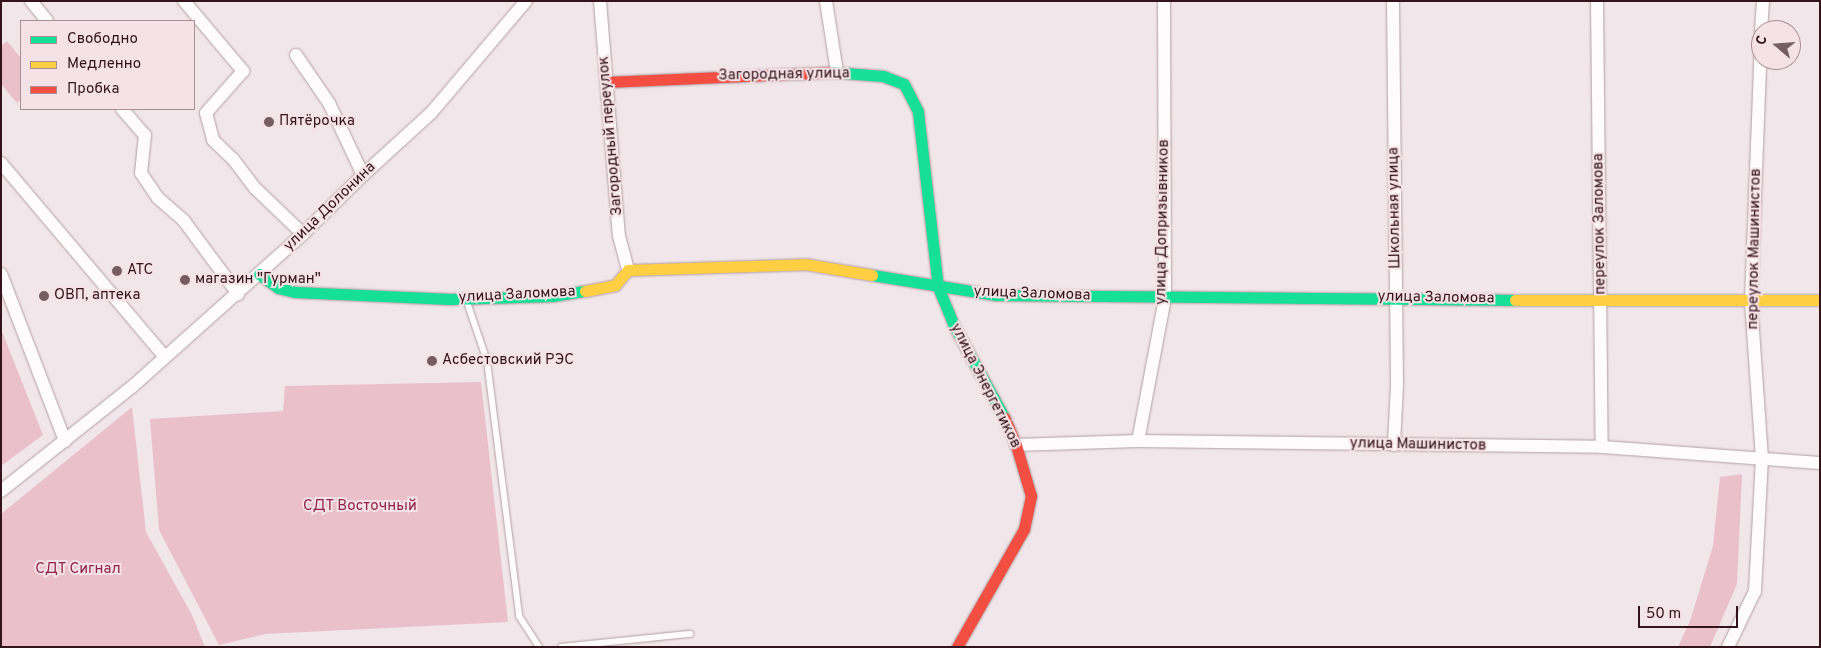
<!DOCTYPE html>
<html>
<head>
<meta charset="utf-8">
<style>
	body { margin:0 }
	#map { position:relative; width:1821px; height:648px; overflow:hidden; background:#f1e6e9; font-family:Overpass,sans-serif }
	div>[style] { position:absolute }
	.green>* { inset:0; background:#eac1cb }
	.roads { filter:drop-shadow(0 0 1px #b3a0a5) drop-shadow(0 0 1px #b3a0a5) }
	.lane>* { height:6px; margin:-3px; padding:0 3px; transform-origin:3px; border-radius:3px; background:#fdfbfc }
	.street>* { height:12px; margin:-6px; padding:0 6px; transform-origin:6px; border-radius:6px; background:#fdfbfc }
	.fast>* { height:11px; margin:-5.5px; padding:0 5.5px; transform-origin:5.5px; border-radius:5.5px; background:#16e098 }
	.slow>* { height:11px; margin:-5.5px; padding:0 5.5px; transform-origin:5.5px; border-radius:5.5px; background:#ffcf43 }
	.jam>* { height:11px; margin:-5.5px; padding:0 5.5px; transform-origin:5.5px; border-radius:5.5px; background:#f24e42 }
	.dots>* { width:14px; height:14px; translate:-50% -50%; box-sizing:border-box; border:2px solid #f5e2e6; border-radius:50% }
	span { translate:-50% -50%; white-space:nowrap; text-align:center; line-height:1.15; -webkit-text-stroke:4px #f5e2e6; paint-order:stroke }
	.street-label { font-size:15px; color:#33131c }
	.poi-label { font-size:15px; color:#33131c }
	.left { translate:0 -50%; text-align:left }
	.park-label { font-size:15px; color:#8f224b }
	.frame { position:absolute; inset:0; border:2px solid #33131c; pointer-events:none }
	.legend { position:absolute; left:20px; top:20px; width:175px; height:90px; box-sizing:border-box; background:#f5e2e6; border:1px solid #a78f95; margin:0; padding:6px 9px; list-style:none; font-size:15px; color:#33131c }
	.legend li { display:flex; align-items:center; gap:10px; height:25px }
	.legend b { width:25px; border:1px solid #a78f95 }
	.north { position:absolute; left:1751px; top:20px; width:50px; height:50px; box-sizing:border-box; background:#f5e2e6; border:1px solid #a78f95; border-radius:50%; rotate:288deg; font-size:14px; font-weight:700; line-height:20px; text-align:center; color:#33131c }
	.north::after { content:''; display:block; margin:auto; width:18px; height:22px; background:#765d64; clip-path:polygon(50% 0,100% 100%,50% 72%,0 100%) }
	.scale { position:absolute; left:1638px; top:606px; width:100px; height:22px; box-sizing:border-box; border:2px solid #33131c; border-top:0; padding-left:6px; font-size:15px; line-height:18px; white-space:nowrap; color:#33131c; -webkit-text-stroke:4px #f5e2e6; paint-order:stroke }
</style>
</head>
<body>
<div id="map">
	<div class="green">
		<div style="clip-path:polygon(7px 41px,21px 58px,21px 99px,17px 103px,1px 84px,1px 46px)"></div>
		<div style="clip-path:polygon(1px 329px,43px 435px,1px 466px)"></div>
		<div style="clip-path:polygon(481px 382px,508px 622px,265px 634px,219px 645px,159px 530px,150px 419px,283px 411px,285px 386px)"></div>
		<div style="clip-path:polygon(132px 407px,146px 532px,192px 615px,205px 647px,1px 647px,1px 514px)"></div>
		<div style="clip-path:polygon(1742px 474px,1737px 584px,1710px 647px,1678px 647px,1690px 621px,1713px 546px,1720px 477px)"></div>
	</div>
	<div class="roads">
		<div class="lane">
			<div style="left:466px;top:299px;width:65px;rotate:71.3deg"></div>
			<div style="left:487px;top:361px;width:257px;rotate:82.8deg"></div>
			<div style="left:519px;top:616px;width:37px;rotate:57deg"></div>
			<div style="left:561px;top:647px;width:130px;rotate:-5.8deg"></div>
		</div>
		<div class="street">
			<div style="left:31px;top:1px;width:26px;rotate:51deg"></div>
			<div style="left:184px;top:1px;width:92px;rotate:49.9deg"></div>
			<div style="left:243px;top:71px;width:56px;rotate:131.4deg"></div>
			<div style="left:206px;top:113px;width:28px;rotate:75deg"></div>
			<div style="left:213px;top:140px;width:28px;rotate:44deg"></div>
			<div style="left:233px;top:159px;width:36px;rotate:53deg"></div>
			<div style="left:255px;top:188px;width:66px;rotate:43.8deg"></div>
			<div style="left:600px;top:1px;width:236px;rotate:85.4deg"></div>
			<div style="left:619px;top:236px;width:35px;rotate:75deg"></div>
			<div style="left:826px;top:1px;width:72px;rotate:81.2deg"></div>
			<div style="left:1393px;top:1px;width:384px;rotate:89.4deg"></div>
			<div style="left:1397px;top:385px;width:60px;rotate:92.9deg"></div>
			<div style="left:1597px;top:1px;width:446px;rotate:89.4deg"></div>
			<div style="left:1761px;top:30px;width:29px;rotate:-86deg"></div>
			<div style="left:296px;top:55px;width:58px;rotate:55.5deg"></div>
			<div style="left:329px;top:103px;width:80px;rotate:64.7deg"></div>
			<div style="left:122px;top:109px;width:35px;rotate:49deg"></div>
			<div style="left:145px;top:135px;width:38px;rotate:96deg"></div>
			<div style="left:141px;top:173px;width:30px;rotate:56deg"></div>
			<div style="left:158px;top:198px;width:35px;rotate:41deg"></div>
			<div style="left:184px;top:221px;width:91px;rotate:53.5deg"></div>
			<div style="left:1px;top:163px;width:254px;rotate:49.8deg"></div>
			<div style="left:1px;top:274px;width:179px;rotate:69deg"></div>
			<div style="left:1138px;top:441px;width:146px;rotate:-79.3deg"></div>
			<div style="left:1165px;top:298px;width:297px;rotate:-90.2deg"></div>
			<div style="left:1016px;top:445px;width:122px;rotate:-1.9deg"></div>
			<div style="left:1138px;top:441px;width:464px;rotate:0.7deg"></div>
			<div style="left:1602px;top:447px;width:219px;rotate:4.2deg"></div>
			<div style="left:1px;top:491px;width:169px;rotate:-38.5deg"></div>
			<div style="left:133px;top:386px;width:228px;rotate:-41.8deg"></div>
			<div style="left:303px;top:234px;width:84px;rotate:-44.5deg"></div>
			<div style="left:363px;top:175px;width:92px;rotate:-42.4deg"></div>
			<div style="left:431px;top:113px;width:147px;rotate:-49.7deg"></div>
			<div style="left:1728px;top:647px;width:62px;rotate:-64.3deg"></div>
			<div style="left:1755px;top:591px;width:132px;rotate:-87deg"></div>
			<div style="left:1762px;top:459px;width:158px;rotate:-94deg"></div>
			<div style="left:1751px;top:301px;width:263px;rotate:-87.8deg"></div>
		</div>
		<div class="fast">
			<div style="left:831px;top:72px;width:52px;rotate:4.4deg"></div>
			<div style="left:883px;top:76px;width:22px;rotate:21deg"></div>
			<div style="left:904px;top:84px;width:31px;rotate:63deg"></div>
			<div style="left:918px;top:112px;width:176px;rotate:83.5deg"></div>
			<div style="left:938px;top:287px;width:44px;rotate:67.5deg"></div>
			<div style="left:955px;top:328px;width:102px;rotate:61.2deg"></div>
			<div style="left:259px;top:274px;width:24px;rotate:36deg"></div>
			<div style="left:278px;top:288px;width:17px;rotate:13deg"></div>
			<div style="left:295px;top:292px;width:155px;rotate:2.6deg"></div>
			<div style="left:450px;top:299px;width:102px;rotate:-1.7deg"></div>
			<div style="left:552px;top:296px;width:33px;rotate:-9deg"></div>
			<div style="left:872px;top:275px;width:126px;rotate:9.2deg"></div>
			<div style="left:996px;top:295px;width:519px;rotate:0.55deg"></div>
		</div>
		<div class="slow">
			<div style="left:585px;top:291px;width:31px;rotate:-11deg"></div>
			<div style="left:615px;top:285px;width:20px;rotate:-49deg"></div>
			<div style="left:628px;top:270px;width:177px;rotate:-1.9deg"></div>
			<div style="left:805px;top:264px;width:68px;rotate:9.3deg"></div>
			<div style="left:1515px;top:300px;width:305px"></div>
		</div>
		<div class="jam">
			<div style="left:606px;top:82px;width:225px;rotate:-2.5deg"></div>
			<div style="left:957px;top:647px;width:136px;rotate:-60.4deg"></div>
			<div style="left:1024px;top:529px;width:34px;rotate:-78deg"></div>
			<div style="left:1031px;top:496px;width:53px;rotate:-106.4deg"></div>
			<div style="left:1016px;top:445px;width:30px;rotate:-113deg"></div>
		</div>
	</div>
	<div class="dots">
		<div style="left:269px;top:122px;background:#765d64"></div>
		<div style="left:117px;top:271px;background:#765d64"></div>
		<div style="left:185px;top:280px;background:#765d64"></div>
		<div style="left:44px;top:296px;background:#765d64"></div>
		<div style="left:432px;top:361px;background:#765d64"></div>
	</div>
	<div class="street-label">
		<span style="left:784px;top:75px;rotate:-1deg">Загородная улица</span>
		<span style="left:611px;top:136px;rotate:-95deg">Загородный переулок</span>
		<span style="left:330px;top:207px;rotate:-44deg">улица Долонина</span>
		<span style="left:1395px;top:208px;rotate:-91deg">Школьная улица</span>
		<span style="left:1163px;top:222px;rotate:-89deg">улица Допризывников</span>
		<span style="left:1600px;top:224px;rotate:-91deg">переулок Заломова</span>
		<span style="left:1755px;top:249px;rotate:-89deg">переулок Машинистов</span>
		<span style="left:1032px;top:294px;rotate:2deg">улица Заломова</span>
		<span style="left:517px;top:295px;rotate:-3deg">улица Заломова</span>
		<span style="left:1436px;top:298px;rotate:1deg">улица Заломова</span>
		<span style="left:985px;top:386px;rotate:63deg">улица Энергетиков</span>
		<span style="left:1418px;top:445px;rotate:1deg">улица Машинистов</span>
	</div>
	<div class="poi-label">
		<span class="left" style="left:279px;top:122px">Пятёрочка</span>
		<span class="left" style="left:127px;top:271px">АТС</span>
		<span class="left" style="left:195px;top:280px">магазин "Гурман"</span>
		<span class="left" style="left:54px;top:296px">ОВП, аптека</span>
		<span class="left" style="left:442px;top:361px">Асбестовский РЭС</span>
	</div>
	<div class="park-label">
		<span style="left:360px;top:507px">СДТ Восточный</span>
		<span style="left:78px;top:570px">СДТ Сигнал</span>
	</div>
	<div class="frame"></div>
	<ul class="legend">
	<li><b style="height:6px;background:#16e098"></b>Свободно</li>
	<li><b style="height:6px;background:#ffcf43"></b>Медленно</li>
	<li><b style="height:6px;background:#f24e42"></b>Пробка</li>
	</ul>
	<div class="north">С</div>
	<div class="scale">50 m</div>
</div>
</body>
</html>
